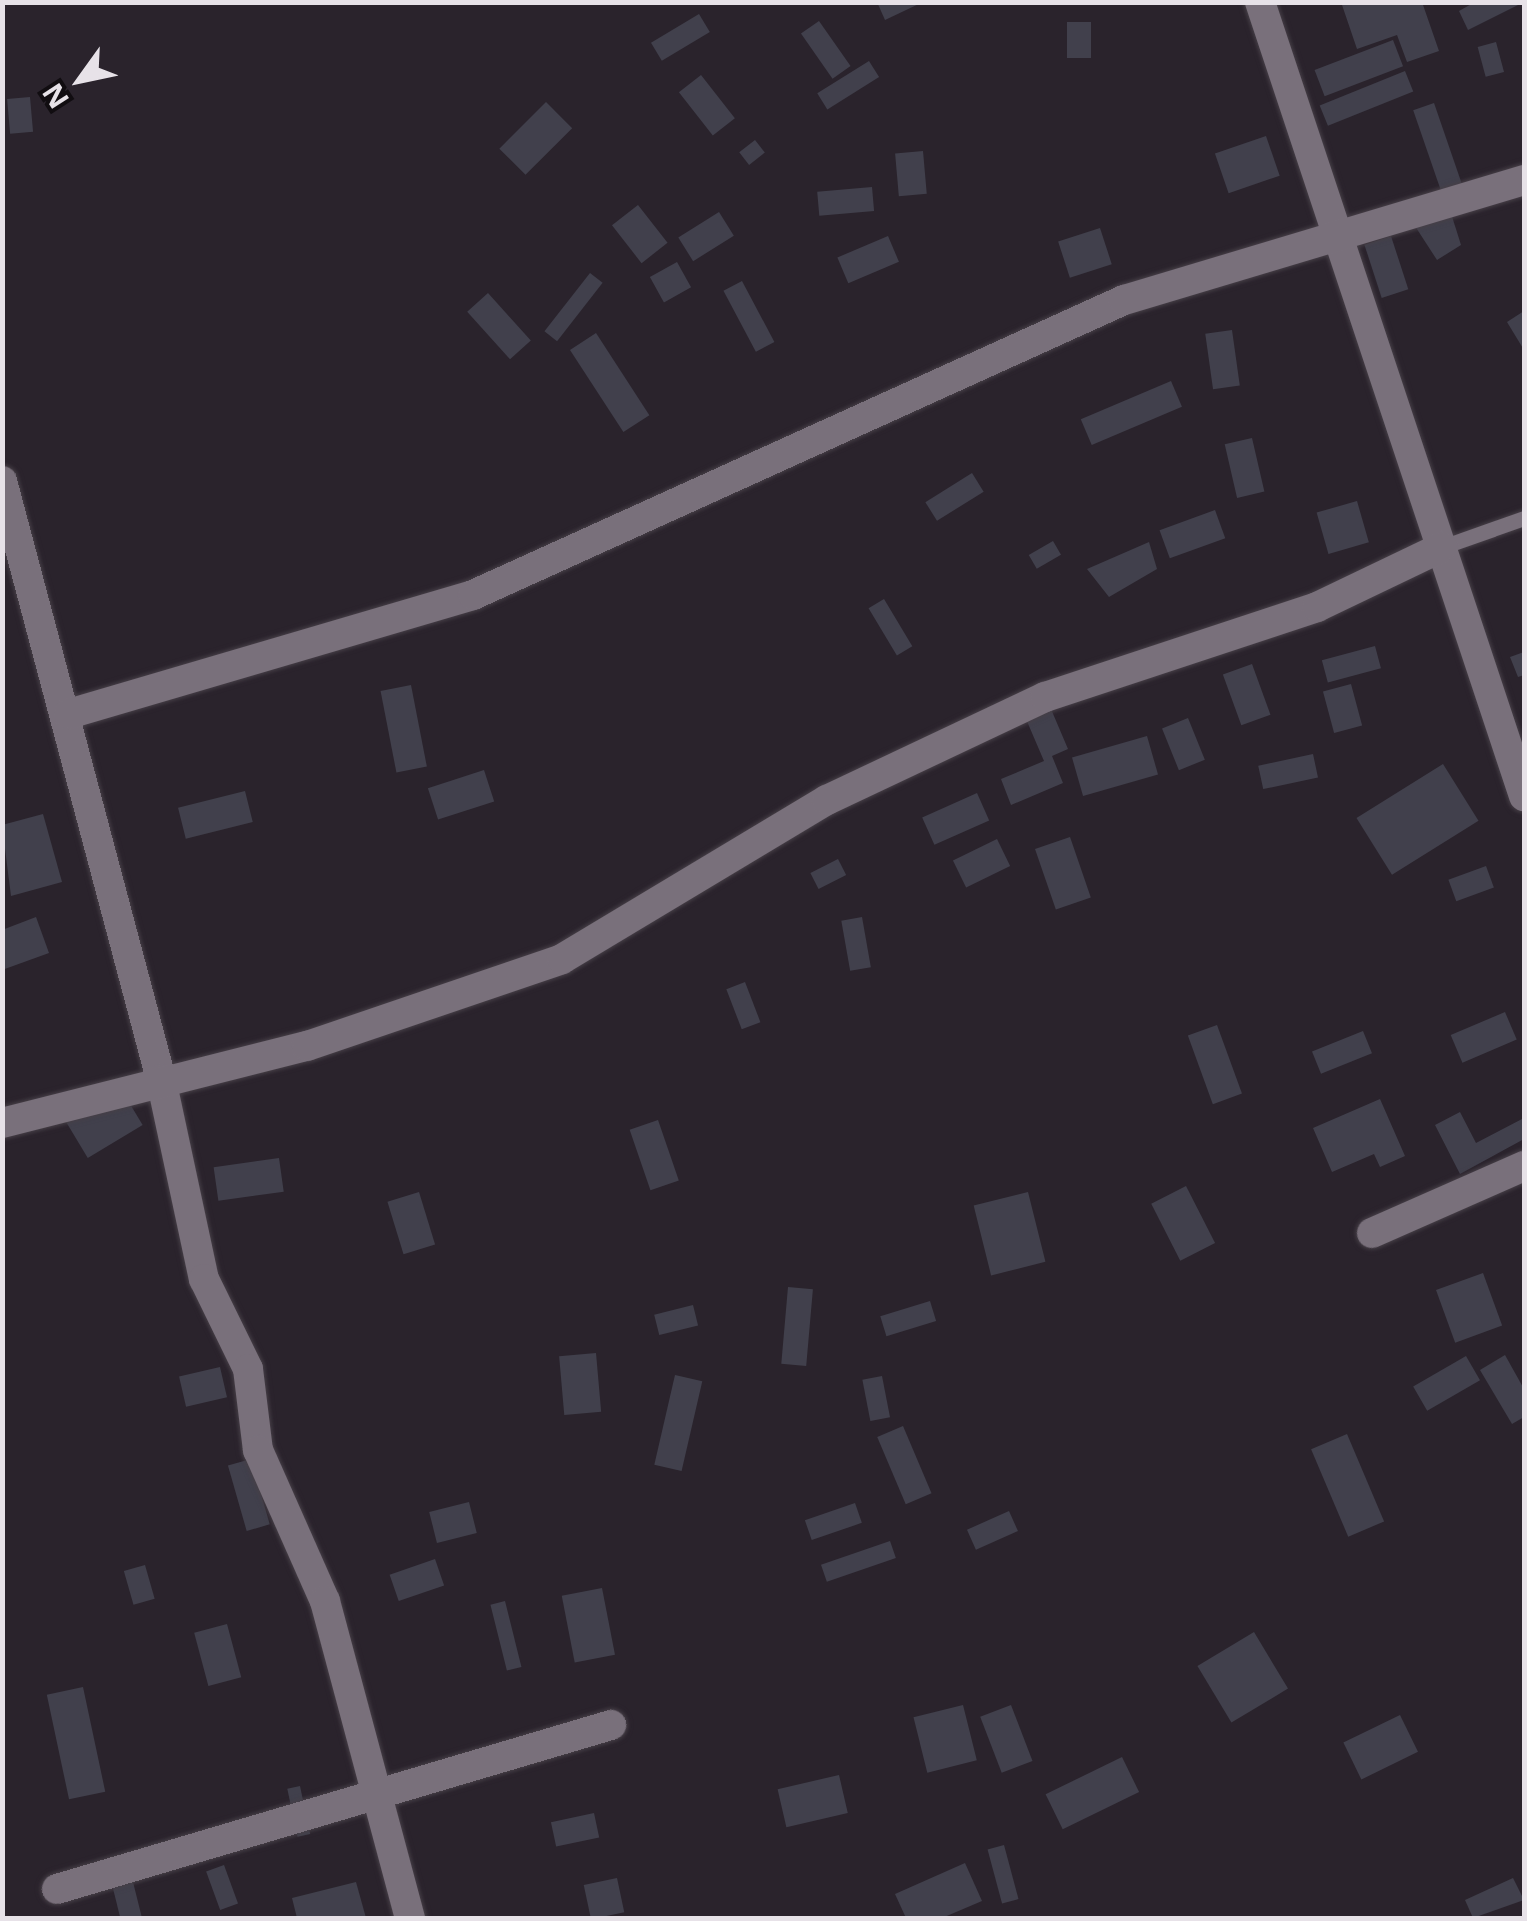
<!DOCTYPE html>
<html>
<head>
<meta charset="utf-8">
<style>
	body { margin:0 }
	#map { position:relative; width:1527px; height:1921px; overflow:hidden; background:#2a232c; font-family:"Noto Sans",sans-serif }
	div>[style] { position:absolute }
	.building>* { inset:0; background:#41404c; transform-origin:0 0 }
	.roads { filter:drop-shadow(0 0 2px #463f47) drop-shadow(0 0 2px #463f47) }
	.service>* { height:15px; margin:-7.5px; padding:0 7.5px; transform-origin:7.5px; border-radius:7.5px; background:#79707b }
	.minor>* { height:30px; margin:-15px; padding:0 15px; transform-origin:15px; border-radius:15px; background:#79707b }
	span { translate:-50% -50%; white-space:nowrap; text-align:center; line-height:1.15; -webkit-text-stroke:10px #110d11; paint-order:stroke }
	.frame { position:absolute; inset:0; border:5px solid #e7e2e8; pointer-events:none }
	.north { position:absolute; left:30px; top:30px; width:100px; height:100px; -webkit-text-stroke:8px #110d11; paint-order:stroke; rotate:237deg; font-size:28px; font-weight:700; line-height:40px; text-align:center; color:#e7e2e8 }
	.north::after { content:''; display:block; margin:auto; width:35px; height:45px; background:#e7e2e8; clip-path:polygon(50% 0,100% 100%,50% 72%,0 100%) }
</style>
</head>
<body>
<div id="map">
	<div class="building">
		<div style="clip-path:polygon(877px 2px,923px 2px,885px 20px)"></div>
		<div style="clip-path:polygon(1341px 2px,1422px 2px,1439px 51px,1407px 62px,1397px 35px,1357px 49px)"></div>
		<div style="clip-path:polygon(1475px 2px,1516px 2px,1518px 5px,1468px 30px,1459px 11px)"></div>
		<div style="left:699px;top:14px;width:21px;height:56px;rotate:59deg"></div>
		<div style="left:819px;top:21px;width:55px;height:22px;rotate:55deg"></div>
		<div style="left:1067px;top:22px;width:24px;height:36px"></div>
		<div style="left:1393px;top:40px;width:28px;height:84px;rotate:69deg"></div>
		<div style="left:1496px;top:42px;width:31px;height:19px;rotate:75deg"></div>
		<div style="left:869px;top:61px;width:19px;height:61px;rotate:58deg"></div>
		<div style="left:1405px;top:71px;width:22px;height:92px;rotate:68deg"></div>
		<div style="left:701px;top:75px;width:55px;height:28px;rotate:52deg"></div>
		<div style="left:30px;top:97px;width:35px;height:23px;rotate:85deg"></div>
		<div style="left:546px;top:102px;width:37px;height:66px;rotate:45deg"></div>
		<div style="left:1434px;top:103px;width:89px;height:22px;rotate:71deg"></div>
		<div style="left:1266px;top:136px;width:42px;height:54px;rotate:71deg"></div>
		<div style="left:755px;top:140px;width:16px;height:20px;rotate:52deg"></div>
		<div style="left:923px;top:151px;width:43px;height:28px;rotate:85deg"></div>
		<div style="left:872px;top:187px;width:24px;height:55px;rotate:85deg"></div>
		<div style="left:638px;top:205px;width:48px;height:33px;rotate:52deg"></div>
		<div style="clip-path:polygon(1450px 210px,1461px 245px,1437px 260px,1413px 223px)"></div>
		<div style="left:719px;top:212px;width:28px;height:48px;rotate:58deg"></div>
		<div style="left:1100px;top:228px;width:38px;height:44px;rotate:72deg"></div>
		<div style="left:888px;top:236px;width:28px;height:55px;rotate:67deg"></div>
		<div style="left:1391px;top:236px;width:56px;height:28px;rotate:72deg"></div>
		<div style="left:677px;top:262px;width:29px;height:31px;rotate:61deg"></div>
		<div style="left:590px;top:273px;width:16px;height:74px;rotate:38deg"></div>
		<div style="left:742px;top:281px;width:69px;height:21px;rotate:62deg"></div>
		<div style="left:488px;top:293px;width:64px;height:28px;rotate:48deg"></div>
		<div style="clip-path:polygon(1524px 311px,1524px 350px,1507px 322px)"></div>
		<div style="left:1232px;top:330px;width:56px;height:27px;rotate:82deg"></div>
		<div style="left:596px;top:333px;width:98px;height:31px;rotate:57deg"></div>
		<div style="left:1171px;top:381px;width:28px;height:98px;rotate:67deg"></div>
		<div style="left:1252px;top:438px;width:55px;height:28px;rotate:77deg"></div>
		<div style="left:972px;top:473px;width:22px;height:55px;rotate:58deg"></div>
		<div style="left:1357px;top:501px;width:43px;height:42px;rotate:74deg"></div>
		<div style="left:1215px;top:510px;width:30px;height:59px;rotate:70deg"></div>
		<div style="left:1053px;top:541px;width:16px;height:28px;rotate:60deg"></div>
		<div style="clip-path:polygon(1149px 542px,1157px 569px,1109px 597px,1087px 569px)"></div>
		<div style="left:884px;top:599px;width:55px;height:18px;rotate:59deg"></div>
		<div style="left:1375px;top:646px;width:23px;height:55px;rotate:75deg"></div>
		<div style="clip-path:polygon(1524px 652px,1524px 675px,1518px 677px,1510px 657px)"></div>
		<div style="left:1252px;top:664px;width:54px;height:31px;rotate:70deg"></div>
		<div style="left:1351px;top:684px;width:43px;height:29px;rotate:75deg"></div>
		<div style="left:411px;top:685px;width:83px;height:31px;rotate:79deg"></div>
		<div style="clip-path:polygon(1051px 709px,1068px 749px,1052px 756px,1063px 783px,1011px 805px,1001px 779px,1044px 761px,1026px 719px)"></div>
		<div style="left:1188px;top:718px;width:45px;height:28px;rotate:68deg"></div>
		<div style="left:1147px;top:736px;width:40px;height:78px;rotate:74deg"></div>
		<div style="left:1313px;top:754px;width:24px;height:56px;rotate:78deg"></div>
		<div style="left:1443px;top:764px;width:67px;height:102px;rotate:58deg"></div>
		<div style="left:484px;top:770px;width:33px;height:59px;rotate:72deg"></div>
		<div style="left:245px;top:791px;width:32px;height:69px;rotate:76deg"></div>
		<div style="left:977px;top:793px;width:30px;height:60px;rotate:66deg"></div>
		<div style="clip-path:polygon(43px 814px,62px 882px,11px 896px,2px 825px)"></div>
		<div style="left:1070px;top:837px;width:64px;height:37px;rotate:71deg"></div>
		<div style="left:997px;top:839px;width:30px;height:49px;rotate:64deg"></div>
		<div style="left:838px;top:859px;width:18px;height:31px;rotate:63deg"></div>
		<div style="left:1486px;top:866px;width:23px;height:40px;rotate:70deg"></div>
		<div style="clip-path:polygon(36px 917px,49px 953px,2px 970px,2px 930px)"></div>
		<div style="left:862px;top:917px;width:51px;height:21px;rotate:80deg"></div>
		<div style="left:745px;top:982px;width:43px;height:20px;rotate:69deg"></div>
		<div style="left:1505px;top:1012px;width:30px;height:59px;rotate:67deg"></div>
		<div style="left:1217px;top:1025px;width:73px;height:31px;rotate:70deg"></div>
		<div style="left:1363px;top:1031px;width:24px;height:55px;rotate:68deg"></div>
		<div style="left:121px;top:1089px;width:42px;height:64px;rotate:59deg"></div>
		<div style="clip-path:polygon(1380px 1099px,1405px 1156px,1380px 1167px,1374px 1154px,1332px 1172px,1313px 1128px)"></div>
		<div style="clip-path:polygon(1460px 1112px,1476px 1143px,1522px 1119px,1524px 1139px,1460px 1174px,1435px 1125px)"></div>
		<div style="left:658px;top:1120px;width:64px;height:30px;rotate:71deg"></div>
		<div style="left:279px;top:1158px;width:34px;height:66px;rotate:82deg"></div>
		<div style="left:1186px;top:1186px;width:64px;height:39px;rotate:63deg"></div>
		<div style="left:419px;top:1192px;width:55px;height:33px;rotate:73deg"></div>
		<div style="left:1028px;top:1192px;width:72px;height:56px;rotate:76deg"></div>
		<div style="left:1483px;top:1273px;width:56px;height:50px;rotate:70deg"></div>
		<div style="left:788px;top:1287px;width:25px;height:77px;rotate:5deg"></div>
		<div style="left:930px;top:1301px;width:21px;height:52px;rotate:73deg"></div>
		<div style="left:693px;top:1305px;width:21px;height:40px;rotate:76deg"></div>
		<div style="left:596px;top:1353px;width:59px;height:37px;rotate:85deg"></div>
		<div style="clip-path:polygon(1505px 1355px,1524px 1389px,1524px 1417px,1512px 1424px,1480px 1370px)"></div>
		<div style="left:1466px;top:1356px;width:28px;height:61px;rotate:60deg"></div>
		<div style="left:220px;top:1367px;width:31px;height:42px;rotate:77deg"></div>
		<div style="left:675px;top:1375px;width:28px;height:92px;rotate:13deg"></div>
		<div style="left:882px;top:1376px;width:42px;height:20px;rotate:79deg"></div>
		<div style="left:903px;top:1426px;width:73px;height:28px;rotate:67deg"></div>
		<div style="left:1347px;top:1434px;width:95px;height:39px;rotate:67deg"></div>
		<div style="left:251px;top:1459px;width:68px;height:24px;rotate:74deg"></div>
		<div style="left:469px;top:1502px;width:32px;height:41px;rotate:76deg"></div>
		<div style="left:855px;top:1503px;width:21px;height:53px;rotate:71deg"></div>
		<div style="left:1009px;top:1511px;width:22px;height:46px;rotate:66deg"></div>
		<div style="left:890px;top:1541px;width:18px;height:73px;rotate:71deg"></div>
		<div style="left:435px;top:1559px;width:28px;height:48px;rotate:71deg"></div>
		<div style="left:145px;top:1565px;width:35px;height:22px;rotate:74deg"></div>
		<div style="left:602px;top:1588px;width:68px;height:41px;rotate:79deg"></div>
		<div style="left:505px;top:1601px;width:68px;height:15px;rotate:76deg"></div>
		<div style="left:227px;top:1624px;width:55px;height:34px;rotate:75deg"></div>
		<div style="left:1254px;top:1632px;width:66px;height:66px;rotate:59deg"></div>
		<div style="left:83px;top:1687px;width:107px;height:37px;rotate:78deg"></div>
		<div style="left:963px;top:1705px;width:57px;height:51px;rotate:76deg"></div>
		<div style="left:1011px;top:1705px;width:60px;height:33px;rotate:69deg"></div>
		<div style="left:1400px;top:1715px;width:41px;height:63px;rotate:64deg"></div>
		<div style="left:1122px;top:1757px;width:39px;height:85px;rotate:64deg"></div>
		<div style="left:839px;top:1775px;width:39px;height:63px;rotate:77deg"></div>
		<div style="left:300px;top:1786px;width:49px;height:13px;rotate:78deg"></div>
		<div style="left:594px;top:1813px;width:25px;height:44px;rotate:78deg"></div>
		<div style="left:1004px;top:1845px;width:56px;height:17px;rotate:75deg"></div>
		<div style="clip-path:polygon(965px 1863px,982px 1901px,942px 1918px,906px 1918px,895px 1894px)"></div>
		<div style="left:224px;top:1865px;width:41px;height:19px;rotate:70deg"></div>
		<div style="left:132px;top:1878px;width:41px;height:21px;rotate:76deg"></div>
		<div style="left:617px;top:1878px;width:35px;height:34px;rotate:78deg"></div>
		<div style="clip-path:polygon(1513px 1878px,1524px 1900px,1473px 1918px,1465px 1900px)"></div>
		<div style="clip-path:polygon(356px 1882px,366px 1918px,297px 1918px,292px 1898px)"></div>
	</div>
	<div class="roads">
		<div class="service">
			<div style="left:1442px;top:547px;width:87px;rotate:-19.5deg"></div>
		</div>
		<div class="minor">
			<div style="left:1260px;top:2px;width:837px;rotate:71.61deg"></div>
			<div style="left:2px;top:481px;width:619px;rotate:75.11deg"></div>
			<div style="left:161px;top:1079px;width:205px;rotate:77.9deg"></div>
			<div style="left:204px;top:1279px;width:100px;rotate:63.9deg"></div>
			<div style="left:248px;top:1369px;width:82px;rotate:83deg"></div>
			<div style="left:258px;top:1450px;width:165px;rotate:66.1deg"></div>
			<div style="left:325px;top:1601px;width:328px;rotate:75deg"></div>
			<div style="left:69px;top:714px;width:421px;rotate:-16.4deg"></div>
			<div style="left:473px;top:595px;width:715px;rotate:-24.38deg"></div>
			<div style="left:1124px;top:300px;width:418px;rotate:-16.7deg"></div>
			<div style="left:2px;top:1123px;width:315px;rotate:-14.2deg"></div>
			<div style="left:307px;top:1046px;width:269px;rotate:-18.8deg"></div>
			<div style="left:562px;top:959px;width:309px;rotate:-31deg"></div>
			<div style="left:827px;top:800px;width:241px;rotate:-25.3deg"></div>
			<div style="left:1045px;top:697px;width:287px;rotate:-18.3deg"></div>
			<div style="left:1317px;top:607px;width:139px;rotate:-25.6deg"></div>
			<div style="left:1372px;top:1233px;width:166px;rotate:-23.8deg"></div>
			<div style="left:57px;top:1889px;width:578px;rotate:-16.49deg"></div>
		</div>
	</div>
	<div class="frame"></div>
	<div class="north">N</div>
</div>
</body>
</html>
